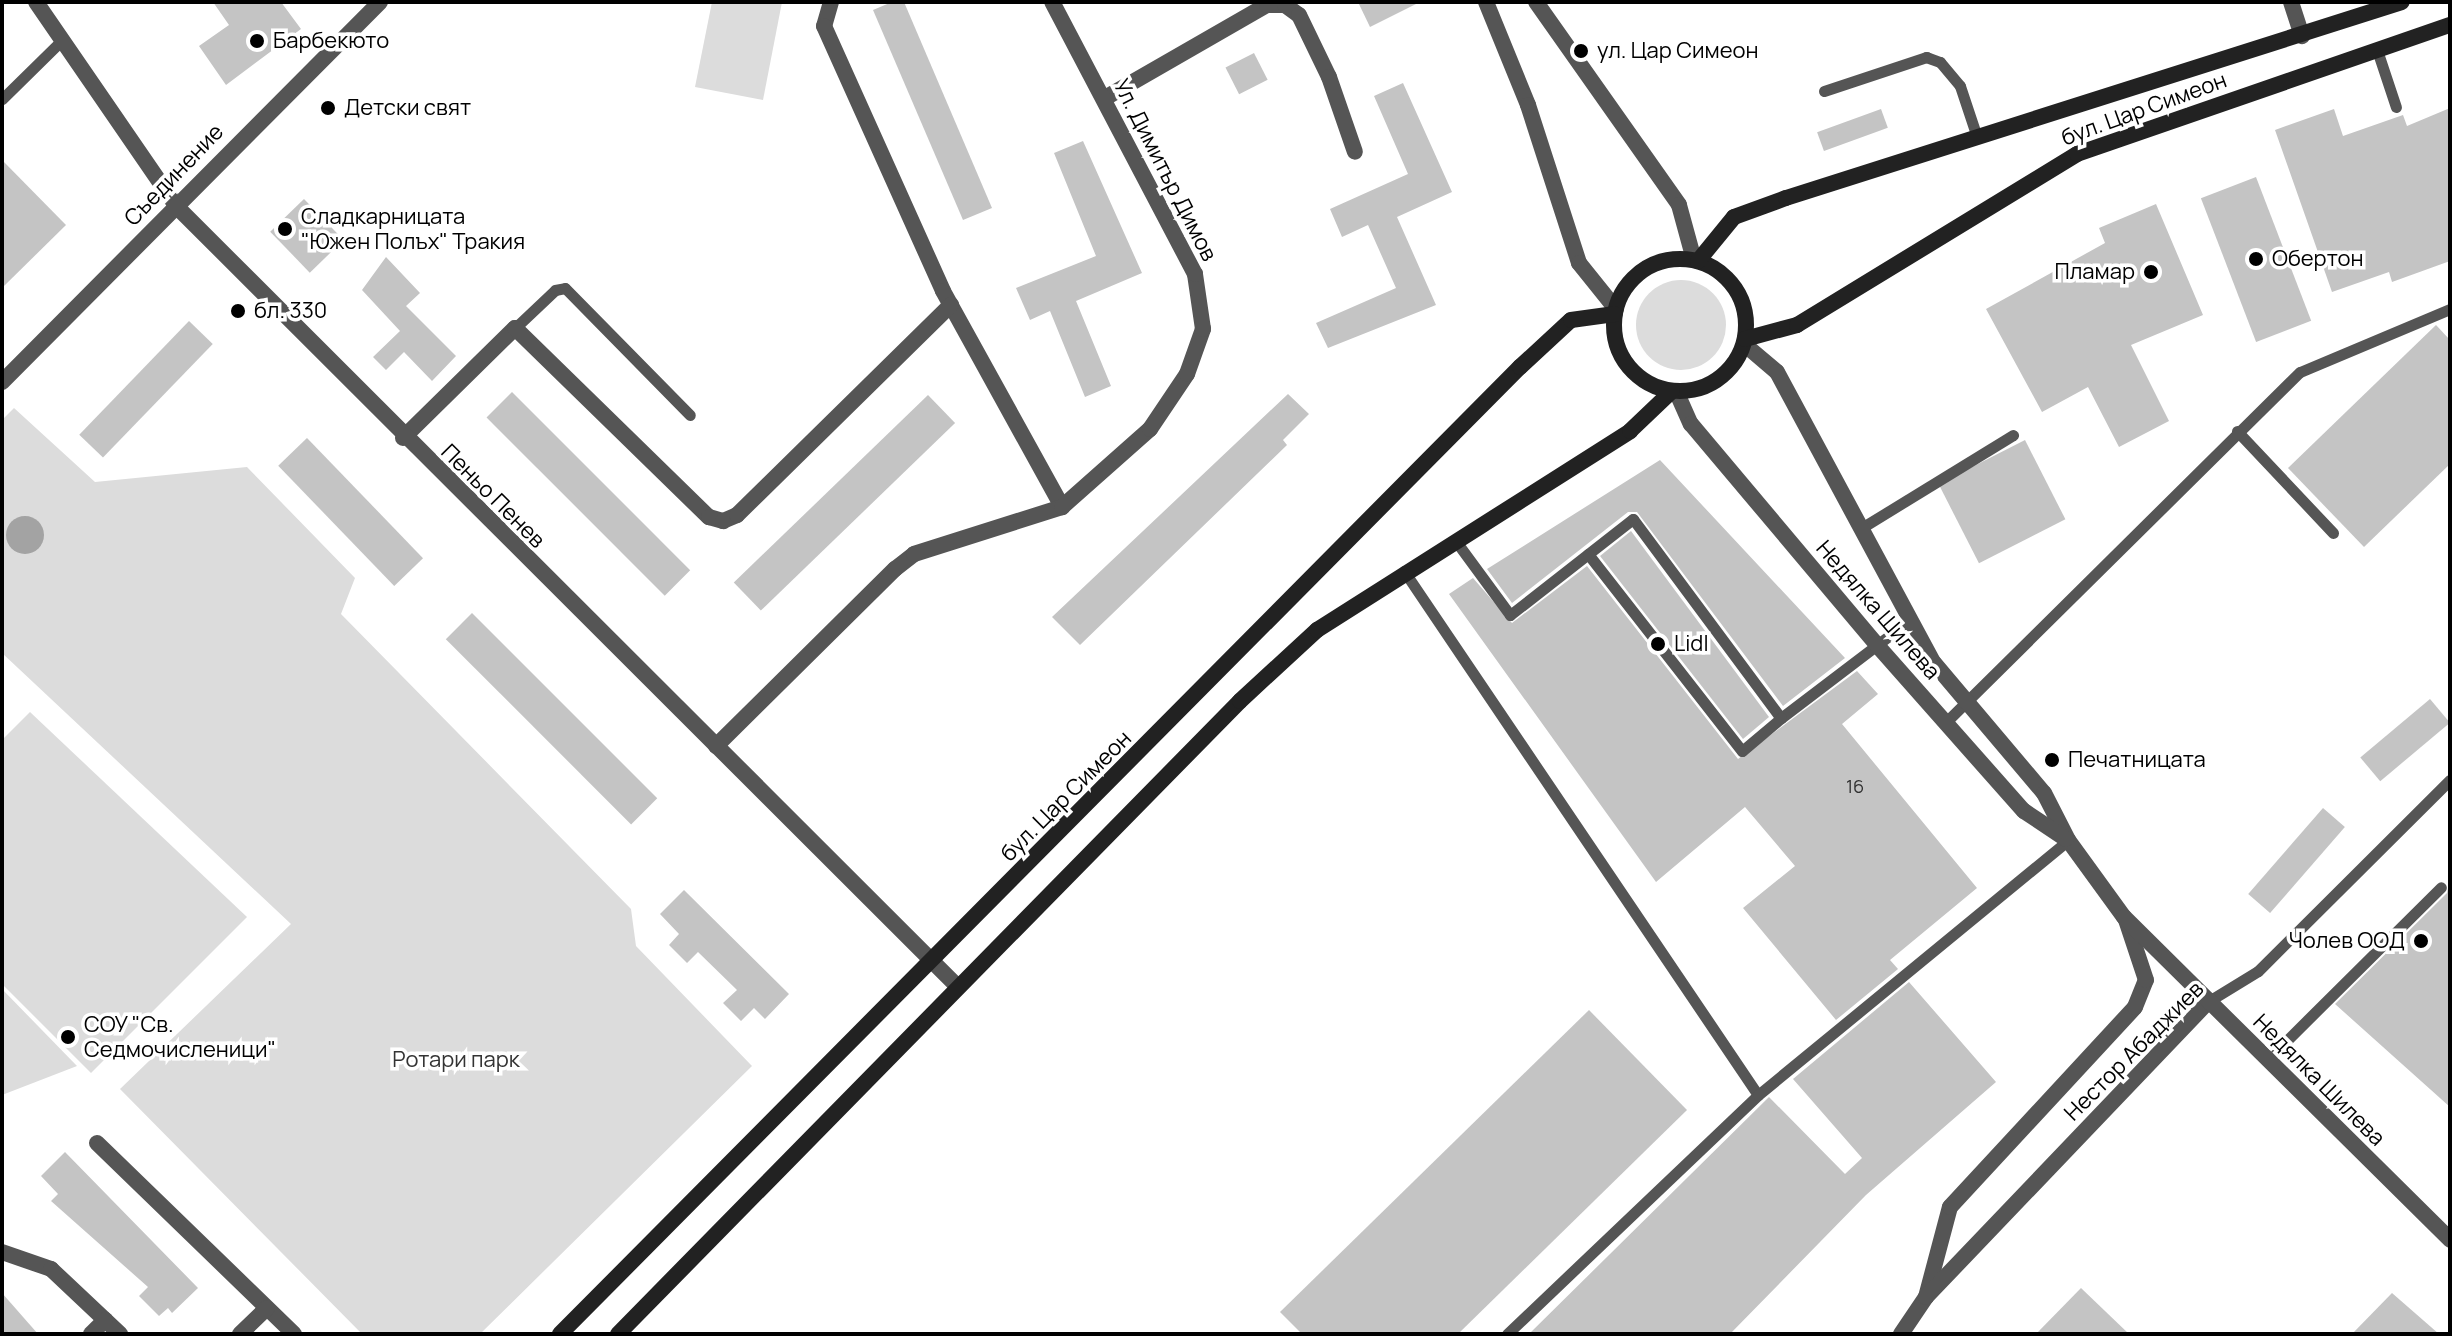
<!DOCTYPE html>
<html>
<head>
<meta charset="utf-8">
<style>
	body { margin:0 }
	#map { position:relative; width:2452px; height:1336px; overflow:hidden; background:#fff; font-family:Manrope,sans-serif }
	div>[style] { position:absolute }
	.green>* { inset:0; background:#dcdcdc }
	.round { border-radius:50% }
	.water>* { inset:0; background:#a3a3a3 }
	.building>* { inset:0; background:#c4c4c4; transform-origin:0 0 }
	.service>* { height:11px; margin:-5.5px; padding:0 5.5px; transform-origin:5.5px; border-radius:5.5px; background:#555 }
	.minor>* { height:16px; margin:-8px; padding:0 8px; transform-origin:8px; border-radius:8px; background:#555 }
	.tertiary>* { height:16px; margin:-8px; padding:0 8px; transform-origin:8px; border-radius:8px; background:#555 }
	.secondary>* { height:16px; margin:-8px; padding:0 8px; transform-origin:8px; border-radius:8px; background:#222 }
	.secondary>.ring { margin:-8px; padding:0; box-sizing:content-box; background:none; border:16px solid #222; border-radius:50% }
	.dots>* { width:22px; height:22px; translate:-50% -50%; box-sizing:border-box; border:4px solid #fff; border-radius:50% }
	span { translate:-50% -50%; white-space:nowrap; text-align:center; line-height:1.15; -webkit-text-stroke:7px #fff; paint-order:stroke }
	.number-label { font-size:18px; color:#313131 }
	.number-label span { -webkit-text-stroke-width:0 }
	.poi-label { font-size:22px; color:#000 }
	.left { translate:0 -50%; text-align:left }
	.right { translate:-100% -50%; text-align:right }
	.street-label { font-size:22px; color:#000 }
	.park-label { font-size:22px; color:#333 }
	.frame { position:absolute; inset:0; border:4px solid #000; pointer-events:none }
</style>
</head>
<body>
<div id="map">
	<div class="green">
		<div style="clip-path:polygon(712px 2px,782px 2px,763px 100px,695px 87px)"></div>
		<div class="round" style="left:1636px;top:280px;width:90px;height:90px"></div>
		<div style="clip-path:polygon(14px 408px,95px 482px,247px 467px,355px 578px,341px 614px,631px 909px,636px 946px,752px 1066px,480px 1334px,362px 1334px,120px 1089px,291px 924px,2px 653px,2px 420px)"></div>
		<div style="clip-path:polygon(30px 712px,247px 917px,91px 1073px,2px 984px,2px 740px)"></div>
		<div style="clip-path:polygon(2px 989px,77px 1066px,2px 1095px)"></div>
	</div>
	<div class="water">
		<div class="round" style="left:6px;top:516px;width:38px;height:38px"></div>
	</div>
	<div class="building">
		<div style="clip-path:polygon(213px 2px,281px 2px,301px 29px,226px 85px,199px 46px,229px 25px)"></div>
		<div style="clip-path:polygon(892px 2px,904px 2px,992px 208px,963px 220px,873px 10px)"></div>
		<div style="clip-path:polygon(1358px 2px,1420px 2px,1370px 27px)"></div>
		<div style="left:1254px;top:53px;width:30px;height:32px;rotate:63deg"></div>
		<div style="clip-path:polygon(1403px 83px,1452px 192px,1397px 217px,1436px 305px,1328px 348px,1316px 323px,1396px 288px,1368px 225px,1342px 237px,1330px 209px,1408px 174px,1374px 96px)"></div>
		<div style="clip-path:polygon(2450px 108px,2450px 261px,2392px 282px,2389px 272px,2332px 292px,2275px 130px,2334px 109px,2343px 136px,2403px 115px,2407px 126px)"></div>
		<div style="left:1881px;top:109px;width:20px;height:68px;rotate:70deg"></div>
		<div style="clip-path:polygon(1083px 141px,1142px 273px,1076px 301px,1111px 386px,1085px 397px,1050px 311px,1030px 320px,1016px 288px,1096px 256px,1054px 153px)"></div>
		<div style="clip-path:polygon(2px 160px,66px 225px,2px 288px)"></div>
		<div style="left:2256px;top:177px;width:154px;height:59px;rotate:69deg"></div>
		<div style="left:304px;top:199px;width:57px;height:47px;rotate:46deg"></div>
		<div style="clip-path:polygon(2156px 204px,2203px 315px,2131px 345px,2169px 421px,2119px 447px,2088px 387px,2042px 412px,1986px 309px,2105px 243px,2099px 228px)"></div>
		<div style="clip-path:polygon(386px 257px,420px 293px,406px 306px,456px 356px,432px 381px,404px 352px,386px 370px,373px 357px,400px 331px,362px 290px)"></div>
		<div style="left:189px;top:321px;width:33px;height:158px;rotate:44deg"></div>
		<div style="clip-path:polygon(2436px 325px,2450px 340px,2450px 464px,2364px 547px,2288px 468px)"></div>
		<div style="left:512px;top:392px;width:252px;height:36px;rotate:45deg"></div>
		<div style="clip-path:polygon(1288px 394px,1309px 414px,1283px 440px,1287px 445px,1080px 645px,1052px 617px)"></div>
		<div style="left:928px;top:395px;width:39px;height:270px;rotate:46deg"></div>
		<div style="left:307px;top:438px;width:167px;height:40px;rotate:46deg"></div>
		<div style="left:2025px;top:440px;width:89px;height:97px;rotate:63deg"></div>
		<div style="clip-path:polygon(1660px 460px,1845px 658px,1783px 706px,1637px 512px,1628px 512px,1512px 603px,1487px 569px)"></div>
		<div style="clip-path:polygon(1631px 531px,1769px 717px,1743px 739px,1600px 556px)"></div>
		<div style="clip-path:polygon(1587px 566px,1738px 759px,1857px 671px,1878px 694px,1842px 724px,1977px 888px,1890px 960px,1898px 969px,1836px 1020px,1743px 908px,1795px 866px,1745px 807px,1656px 882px,1449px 594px,1473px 578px,1512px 623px)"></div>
		<div style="left:472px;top:613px;width:262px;height:37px;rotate:45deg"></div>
		<div style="left:2430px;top:699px;width:31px;height:91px;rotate:50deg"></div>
		<div style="left:2323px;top:808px;width:29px;height:114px;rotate:41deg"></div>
		<div style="clip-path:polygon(2450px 878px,2450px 1107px,2335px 1004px,2447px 893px)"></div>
		<div style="clip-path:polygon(684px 890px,789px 994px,765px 1019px,754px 1008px,741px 1021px,723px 1003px,737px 990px,698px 952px,687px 963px,669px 945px,679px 934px,660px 914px)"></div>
		<div style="clip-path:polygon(1909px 982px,1996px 1082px,1866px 1195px,1730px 1334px,1529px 1334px,1769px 1097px,1845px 1174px,1862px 1158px,1793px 1079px)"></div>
		<div style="clip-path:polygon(1589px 1010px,1687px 1110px,1458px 1334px,1302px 1334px,1280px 1312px)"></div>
		<div style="clip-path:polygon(65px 1152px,198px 1288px,172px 1313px,168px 1308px,159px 1316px,139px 1296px,148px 1287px,51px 1201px,58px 1194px,41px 1176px)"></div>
		<div style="clip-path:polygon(2081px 1288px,2129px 1334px,2036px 1334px)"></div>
		<div style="clip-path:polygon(2px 1293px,38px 1334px,2px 1334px)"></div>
		<div style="clip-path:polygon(2392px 1293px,2439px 1334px,2352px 1334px)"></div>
	</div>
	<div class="service">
		<div style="left:2377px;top:50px;width:60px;rotate:71.6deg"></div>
		<div style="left:1824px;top:91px;width:108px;rotate:-18.4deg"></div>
		<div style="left:1926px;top:57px;width:15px;rotate:20deg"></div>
		<div style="left:1940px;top:62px;width:31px;rotate:50deg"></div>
		<div style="left:1960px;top:86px;width:54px;rotate:71.6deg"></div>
		<div style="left:2px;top:99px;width:84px;rotate:-44.5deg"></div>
		<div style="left:515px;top:328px;width:55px;rotate:-43.5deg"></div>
		<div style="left:555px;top:290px;width:10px;rotate:-11deg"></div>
		<div style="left:565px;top:288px;width:178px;rotate:45.5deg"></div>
		<div style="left:2237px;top:431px;width:140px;rotate:46.7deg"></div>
		<div style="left:1863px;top:527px;width:176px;rotate:-31.5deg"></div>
		<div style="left:1455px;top:540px;width:93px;rotate:53.7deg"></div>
		<div style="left:1510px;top:615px;width:156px;rotate:-38deg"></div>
		<div style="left:1633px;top:519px;width:248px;rotate:53.4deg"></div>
		<div style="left:1781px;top:718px;width:158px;rotate:-37.3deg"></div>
		<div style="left:1588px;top:554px;width:250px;rotate:52deg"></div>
		<div style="left:1742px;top:751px;width:51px;rotate:-40.2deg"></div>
		<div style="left:1404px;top:571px;width:632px;rotate:55.96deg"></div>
		<div style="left:1947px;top:721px;width:496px;rotate:-44.7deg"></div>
		<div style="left:2300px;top:372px;width:163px;rotate:-22.8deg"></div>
		<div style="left:2209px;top:1001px;width:57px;rotate:-31.5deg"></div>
		<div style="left:2258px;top:971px;width:271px;rotate:-44.9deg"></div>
		<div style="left:2267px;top:1060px;width:245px;rotate:-44.8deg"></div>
		<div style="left:1507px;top:1334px;width:347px;rotate:-43.6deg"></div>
		<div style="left:1758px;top:1095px;width:401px;rotate:-39.4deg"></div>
	</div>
	<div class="minor">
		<div style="left:831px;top:2px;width:25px;rotate:106deg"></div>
		<div style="left:824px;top:26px;width:290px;rotate:65.8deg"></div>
		<div style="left:943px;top:291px;width:247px;rotate:61.1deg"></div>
		<div style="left:2291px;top:2px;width:36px;rotate:72deg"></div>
		<div style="left:1105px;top:98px;width:187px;rotate:-29.9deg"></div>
		<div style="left:1267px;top:5px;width:18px"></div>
		<div style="left:1285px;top:5px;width:17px;rotate:36deg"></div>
		<div style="left:1299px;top:15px;width:69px;rotate:64.2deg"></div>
		<div style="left:1329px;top:77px;width:79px;rotate:70.9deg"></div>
		<div style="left:403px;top:438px;width:157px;rotate:-44.5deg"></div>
		<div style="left:515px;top:328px;width:271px;rotate:44.3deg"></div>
		<div style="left:709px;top:517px;width:15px;rotate:16deg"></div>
		<div style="left:723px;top:521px;width:15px;rotate:-23deg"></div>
		<div style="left:737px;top:515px;width:300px;rotate:-44.5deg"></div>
		<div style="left:716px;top:746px;width:252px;rotate:-44.7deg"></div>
		<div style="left:895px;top:569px;width:24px;rotate:-38deg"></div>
		<div style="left:914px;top:554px;width:155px;rotate:-17.6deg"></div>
		<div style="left:1062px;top:507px;width:118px;rotate:-41.6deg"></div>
		<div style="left:1150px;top:429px;width:66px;rotate:-56.1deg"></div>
		<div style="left:1187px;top:374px;width:48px;rotate:-70.4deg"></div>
		<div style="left:1203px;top:329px;width:56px;rotate:-98.3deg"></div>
		<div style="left:1195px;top:274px;width:307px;rotate:-117.7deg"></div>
		<div style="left:97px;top:1143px;width:274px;rotate:44.1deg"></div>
		<div style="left:2px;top:1252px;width:52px;rotate:19.1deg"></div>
		<div style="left:51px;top:1269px;width:95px;rotate:43.3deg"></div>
		<div style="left:1926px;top:1297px;width:93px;rotate:-75.1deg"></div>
		<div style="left:1950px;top:1207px;width:272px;rotate:-47.2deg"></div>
		<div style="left:2135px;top:1007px;width:29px;rotate:-68deg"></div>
		<div style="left:2146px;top:980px;width:63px;rotate:-108.4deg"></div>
		<div style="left:91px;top:1334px;width:20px;rotate:-45deg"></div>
		<div style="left:240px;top:1334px;width:37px;rotate:-44deg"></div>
		<div style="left:1901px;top:1334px;width:45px;rotate:-56deg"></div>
		<div style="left:1926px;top:1297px;width:410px;rotate:-46.3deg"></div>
	</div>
	<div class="tertiary">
		<div style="left:36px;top:2px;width:247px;rotate:55.5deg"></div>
		<div style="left:176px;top:206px;width:1105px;rotate:44.96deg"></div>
		<div style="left:1486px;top:2px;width:111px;rotate:67.8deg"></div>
		<div style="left:1528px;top:105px;width:166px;rotate:72.1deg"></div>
		<div style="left:1579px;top:263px;width:59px;rotate:51.2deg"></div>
		<div style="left:1536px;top:2px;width:248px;rotate:54.8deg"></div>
		<div style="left:1679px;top:205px;width:57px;rotate:74.7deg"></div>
		<div style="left:1744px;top:344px;width:43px;rotate:40.3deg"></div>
		<div style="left:1777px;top:372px;width:331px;rotate:61.7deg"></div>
		<div style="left:1934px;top:663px;width:170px;rotate:49.8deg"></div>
		<div style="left:2044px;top:793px;width:53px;rotate:62.9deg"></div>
		<div style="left:2068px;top:840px;width:95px;rotate:54deg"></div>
		<div style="left:2124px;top:917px;width:459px;rotate:44.7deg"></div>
		<div style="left:2px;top:382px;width:536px;rotate:-45.15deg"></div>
		<div style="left:1676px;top:391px;width:36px;rotate:66deg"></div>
		<div style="left:1691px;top:424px;width:287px;rotate:49.9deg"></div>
		<div style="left:1876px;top:644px;width:223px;rotate:48.5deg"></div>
		<div style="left:2024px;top:811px;width:50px;rotate:33.7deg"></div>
	</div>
	<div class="secondary">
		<div class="ring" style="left:1614px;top:259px;width:116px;height:116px"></div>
		<div style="left:1698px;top:261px;width:57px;rotate:-50.7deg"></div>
		<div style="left:1734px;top:217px;width:55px;rotate:-20.1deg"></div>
		<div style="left:1786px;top:198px;width:646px;rotate:-17.65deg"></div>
		<div style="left:1745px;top:339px;width:54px;rotate:-15.1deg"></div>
		<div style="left:1797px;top:325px;width:328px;rotate:-31.4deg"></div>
		<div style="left:2077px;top:154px;width:395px;rotate:-19.1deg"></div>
		<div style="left:560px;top:1334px;width:1363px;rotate:-45.21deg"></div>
		<div style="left:1520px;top:367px;width:69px;rotate:-42.7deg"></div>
		<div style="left:1571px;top:320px;width:44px;rotate:-7.8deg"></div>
		<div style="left:618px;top:1334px;width:887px;rotate:-45.5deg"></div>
		<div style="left:1240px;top:701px;width:105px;rotate:-42.7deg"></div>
		<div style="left:1317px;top:630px;width:371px;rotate:-32.4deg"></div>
		<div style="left:1630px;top:431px;width:58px;rotate:-43.6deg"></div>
	</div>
	<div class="dots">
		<div style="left:257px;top:41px;background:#000"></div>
		<div style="left:1581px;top:51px;background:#000"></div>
		<div style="left:328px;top:108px;background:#000"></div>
		<div style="left:285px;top:229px;background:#000"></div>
		<div style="left:2256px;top:259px;background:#000"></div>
		<div style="left:2151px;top:272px;background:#000"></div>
		<div style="left:238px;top:311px;background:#000"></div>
		<div style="left:1658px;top:644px;background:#000"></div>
		<div style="left:2052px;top:760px;background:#000"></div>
		<div style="left:2421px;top:941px;background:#000"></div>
		<div style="left:68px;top:1037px;background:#000"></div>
	</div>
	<div class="number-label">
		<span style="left:1855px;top:786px">16</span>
	</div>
	<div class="poi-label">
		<span class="left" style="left:273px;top:41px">Барбекюто</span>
		<span class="left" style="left:1597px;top:51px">ул. Цар Симеон</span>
		<span class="left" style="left:344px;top:108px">Детски свят</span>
		<span class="left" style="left:301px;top:229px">Сладкарницата<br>"Южен Полъх" Тракия</span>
		<span class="left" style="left:2272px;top:259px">Обертон</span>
		<span class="right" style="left:2135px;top:272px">Пламар</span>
		<span class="left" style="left:254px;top:311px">бл. 330</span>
		<span class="left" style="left:1674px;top:644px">Lidl</span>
		<span class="left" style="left:2068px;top:760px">Печатницата</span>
		<span class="right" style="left:2405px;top:941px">Чолев ООД</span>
		<span class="left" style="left:84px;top:1037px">СОУ "Св.<br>Седмочисленици"</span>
	</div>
	<div class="street-label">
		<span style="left:2144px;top:109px;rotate:-20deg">бул. Цар Симеон</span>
		<span style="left:1165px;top:170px;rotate:63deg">Ул. Димитър Димов</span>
		<span style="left:174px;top:175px;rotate:-46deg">Съединение</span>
		<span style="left:493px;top:496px;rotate:45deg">Пеньо Пенев</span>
		<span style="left:1878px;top:610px;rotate:49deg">Недялка Шилева</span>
		<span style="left:1066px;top:796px;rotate:-45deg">бул. Цар Симеон</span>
		<span style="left:2134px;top:1051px;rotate:-45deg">Нестор Абаджиев</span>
		<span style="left:2319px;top:1080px;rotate:45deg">Недялка Шилева</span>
	</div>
	<div class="park-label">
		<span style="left:456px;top:1060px">Ротари парк</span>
	</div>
	<div class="frame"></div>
</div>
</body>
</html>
